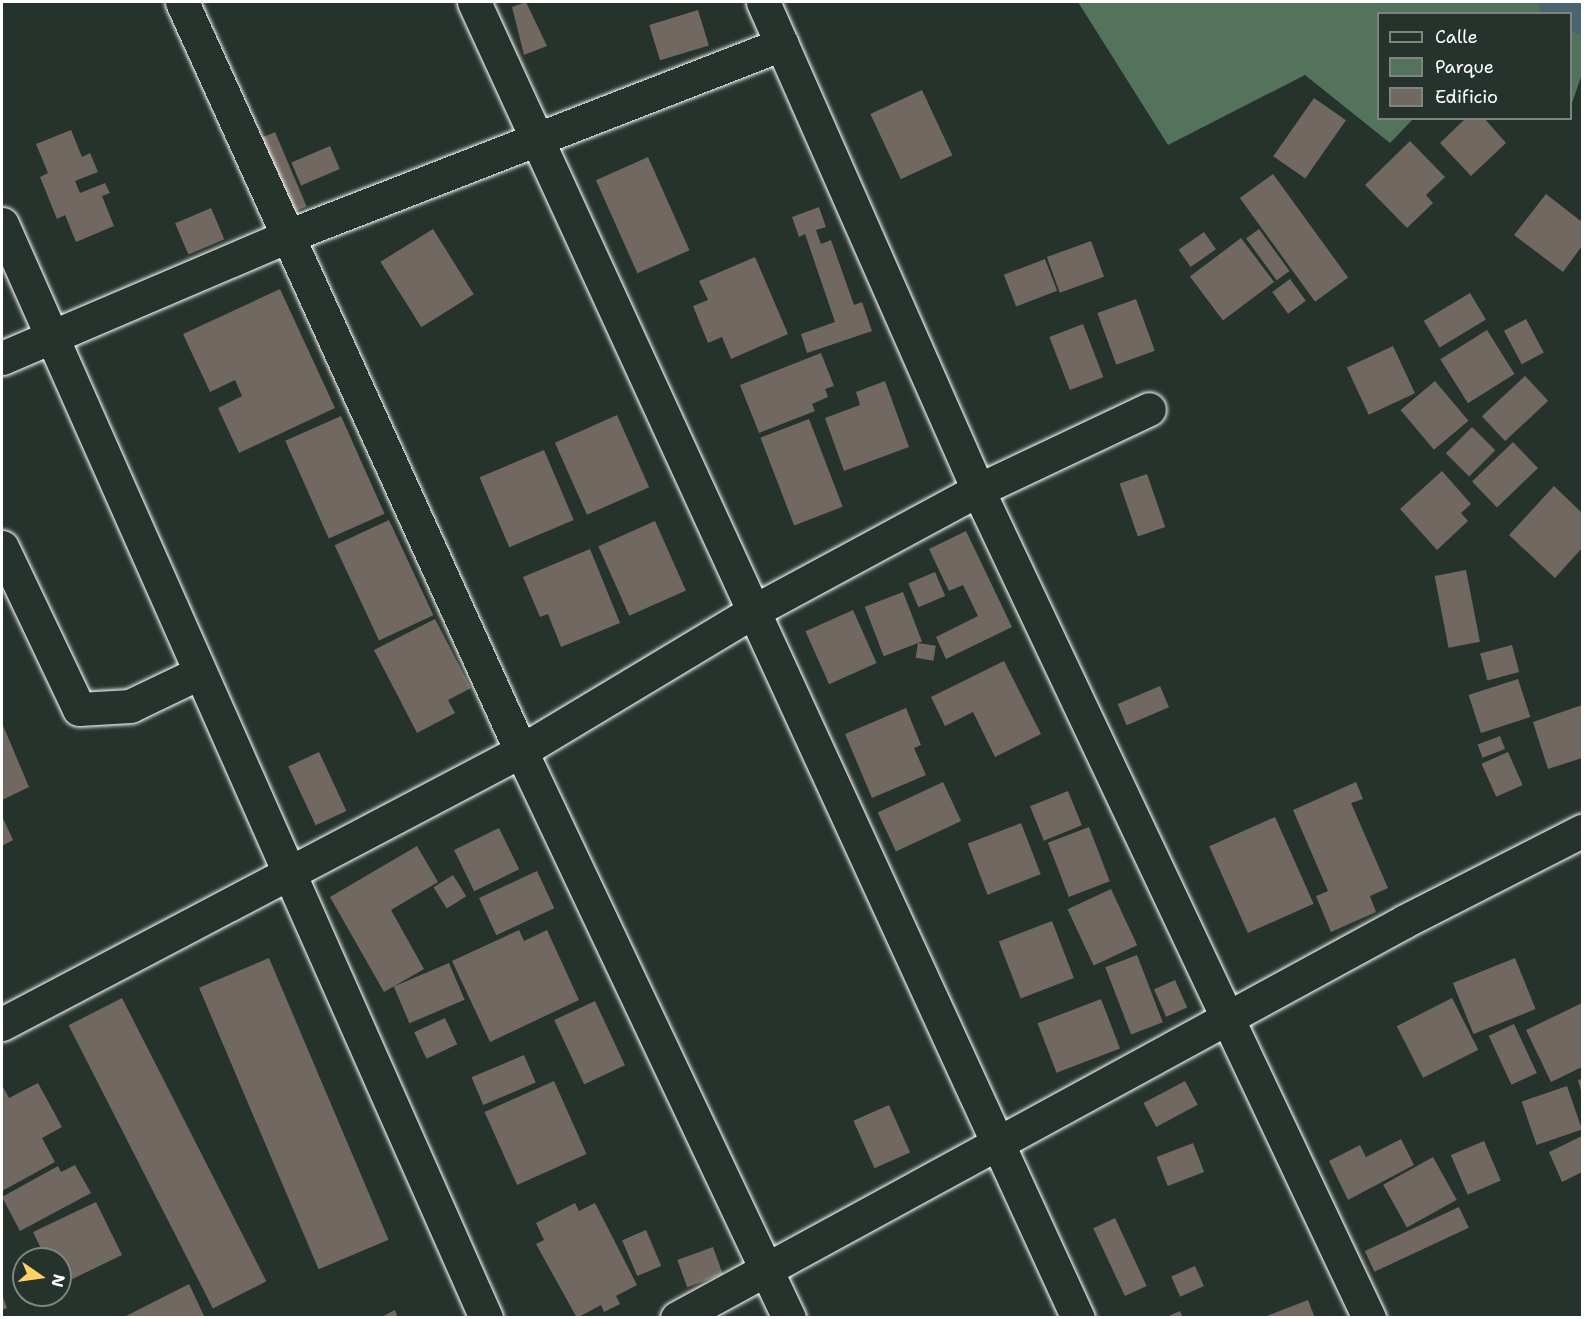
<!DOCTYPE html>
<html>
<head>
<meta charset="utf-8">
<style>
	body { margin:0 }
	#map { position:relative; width:1584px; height:1319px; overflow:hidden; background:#26332d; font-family:"Shantell Sans",sans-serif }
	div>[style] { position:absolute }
	.green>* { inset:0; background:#54735d }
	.canal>* { height:32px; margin:-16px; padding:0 16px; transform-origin:16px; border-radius:16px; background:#4b6570 }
	.building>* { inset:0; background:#706861; transform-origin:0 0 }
	.roads { filter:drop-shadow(0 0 2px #fff) drop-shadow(0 0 2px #fff) }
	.minor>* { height:33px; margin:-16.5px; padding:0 16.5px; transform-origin:16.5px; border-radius:16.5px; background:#26332d }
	span { translate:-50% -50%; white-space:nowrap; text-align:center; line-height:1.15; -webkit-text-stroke:4.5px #26332d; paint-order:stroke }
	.frame { position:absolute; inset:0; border:3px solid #fff; pointer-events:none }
	.legend { position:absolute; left:1377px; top:12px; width:195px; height:108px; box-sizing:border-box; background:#26332d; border:2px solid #7d8581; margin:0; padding:8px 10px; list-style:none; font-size:18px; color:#fff }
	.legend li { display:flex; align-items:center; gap:12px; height:30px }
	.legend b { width:30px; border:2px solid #7d8581 }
	.north { position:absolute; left:12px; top:1247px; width:60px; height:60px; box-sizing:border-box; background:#26332d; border:2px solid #7d8581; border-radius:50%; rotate:103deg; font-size:16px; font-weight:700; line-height:24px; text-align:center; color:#fff }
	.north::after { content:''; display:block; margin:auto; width:21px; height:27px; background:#ffd166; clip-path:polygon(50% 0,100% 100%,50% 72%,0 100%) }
</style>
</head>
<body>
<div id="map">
	<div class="green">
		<div style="clip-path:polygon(1078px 2px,1582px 2px,1582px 74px,1571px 106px,1570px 14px,1378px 14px,1378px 118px,1413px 119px,1390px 143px,1305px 75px,1168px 145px)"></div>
	</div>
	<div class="canal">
		<div style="left:1554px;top:2px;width:33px;rotate:31deg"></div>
	</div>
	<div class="building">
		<div style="clip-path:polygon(526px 2px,547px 46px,524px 55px,512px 7px)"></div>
		<div style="left:698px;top:10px;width:37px;height:51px;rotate:73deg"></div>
		<div style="left:922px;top:90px;width:72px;height:57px;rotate:65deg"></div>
		<div style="left:1314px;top:98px;width:39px;height:71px;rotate:35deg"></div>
		<div style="clip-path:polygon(1466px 118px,1484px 118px,1506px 143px,1471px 176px,1440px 143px)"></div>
		<div style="clip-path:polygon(71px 130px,82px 157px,90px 153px,98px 172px,75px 181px,80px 193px,105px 183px,110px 193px,102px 196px,114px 226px,76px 242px,65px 215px,57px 219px,40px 177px,48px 173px,36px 144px)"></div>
		<div style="left:275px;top:132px;width:81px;height:30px;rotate:67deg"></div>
		<div style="clip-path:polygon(1410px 141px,1445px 177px,1426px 195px,1433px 203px,1407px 228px,1365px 185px)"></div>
		<div style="left:330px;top:146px;width:25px;height:42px;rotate:67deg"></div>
		<div style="left:648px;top:157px;width:102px;height:57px;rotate:66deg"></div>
		<div style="left:1273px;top:174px;width:128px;height:41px;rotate:54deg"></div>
		<div style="clip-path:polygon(1546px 194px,1582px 222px,1582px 246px,1563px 272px,1514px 235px)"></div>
		<div style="clip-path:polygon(819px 207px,826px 227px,816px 230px,821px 244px,831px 240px,854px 305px,862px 302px,872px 331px,807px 353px,801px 334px,835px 322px,805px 234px,799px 237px,792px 217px)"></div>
		<div style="left:211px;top:208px;width:34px;height:39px;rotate:67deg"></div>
		<div style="left:433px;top:229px;width:77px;height:62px;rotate:58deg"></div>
		<div style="left:1259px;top:229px;width:52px;height:16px;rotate:54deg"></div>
		<div style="left:1204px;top:232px;width:21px;height:31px;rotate:55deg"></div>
		<div style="left:1241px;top:238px;width:55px;height:64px;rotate:53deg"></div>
		<div style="left:1091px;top:241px;width:38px;height:47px;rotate:70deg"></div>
		<div style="clip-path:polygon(755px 257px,788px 334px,731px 359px,722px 337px,708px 343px,693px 306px,708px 300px,699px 281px)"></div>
		<div style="left:1045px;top:259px;width:34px;height:44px;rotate:69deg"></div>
		<div style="left:1290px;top:279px;width:27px;height:22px;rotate:54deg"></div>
		<div style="clip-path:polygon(280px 289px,335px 408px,239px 453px,218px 408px,242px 396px,235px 380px,210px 392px,183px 334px)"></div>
		<div style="left:1470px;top:293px;width:31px;height:54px;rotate:59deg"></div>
		<div style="left:1136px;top:299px;width:55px;height:41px;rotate:70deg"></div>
		<div style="left:1526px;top:319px;width:38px;height:25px;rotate:62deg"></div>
		<div style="left:1083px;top:324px;width:57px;height:36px;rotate:69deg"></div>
		<div style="left:1487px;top:330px;width:52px;height:55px;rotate:58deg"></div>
		<div style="left:1393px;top:346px;width:52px;height:51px;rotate:65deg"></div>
		<div style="clip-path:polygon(821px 353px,834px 386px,825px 389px,828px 397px,812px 404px,815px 411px,759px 433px,740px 385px)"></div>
		<div style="left:1525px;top:376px;width:34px;height:59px;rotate:47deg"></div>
		<div style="clip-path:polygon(885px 381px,909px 447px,844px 471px,825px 418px,860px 405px,856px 392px)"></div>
		<div style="left:1435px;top:381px;width:52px;height:45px;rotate:50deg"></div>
		<div style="left:617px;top:415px;width:79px;height:68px;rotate:66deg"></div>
		<div style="left:341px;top:416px;width:107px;height:61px;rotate:66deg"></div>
		<div style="left:809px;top:419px;width:94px;height:52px;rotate:69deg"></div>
		<div style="left:1472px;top:427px;width:33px;height:37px;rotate:45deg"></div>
		<div style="left:1513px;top:442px;width:36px;height:57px;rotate:46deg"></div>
		<div style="left:544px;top:450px;width:76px;height:70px;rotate:67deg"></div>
		<div style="clip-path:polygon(1442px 471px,1471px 504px,1461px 513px,1468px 521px,1437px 550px,1400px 509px)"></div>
		<div style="left:1147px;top:474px;width:56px;height:29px;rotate:71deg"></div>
		<div style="clip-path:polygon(1554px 486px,1582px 513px,1582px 548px,1555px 578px,1509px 535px)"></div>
		<div style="left:389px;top:520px;width:105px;height:60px;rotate:65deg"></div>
		<div style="left:655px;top:521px;width:76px;height:62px;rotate:66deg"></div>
		<div style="clip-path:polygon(966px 531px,1012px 627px,946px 659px,936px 637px,978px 616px,963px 585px,949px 591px,929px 549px)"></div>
		<div style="clip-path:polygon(590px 549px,620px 623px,561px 647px,548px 614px,540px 617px,523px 577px)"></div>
		<div style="left:1466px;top:570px;width:73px;height:32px;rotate:79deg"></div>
		<div style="left:935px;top:572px;width:26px;height:29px;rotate:67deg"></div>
		<div style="left:903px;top:592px;width:53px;height:41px;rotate:69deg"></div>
		<div style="left:853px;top:610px;width:58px;height:52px;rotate:66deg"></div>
		<div style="clip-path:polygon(435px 619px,471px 688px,448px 700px,455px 713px,417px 733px,374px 650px)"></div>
		<div style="left:918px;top:643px;width:18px;height:15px;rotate:9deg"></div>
		<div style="left:1512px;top:645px;width:28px;height:33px;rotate:75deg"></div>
		<div style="clip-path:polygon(1004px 661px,1041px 734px,995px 757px,973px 712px,945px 726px,931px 697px)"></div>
		<div style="left:1518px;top:679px;width:40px;height:52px;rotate:72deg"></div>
		<div style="left:1160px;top:686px;width:23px;height:46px;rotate:67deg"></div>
		<div style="clip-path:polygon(1582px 705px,1582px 758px,1548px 769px,1533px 722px)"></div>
		<div style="clip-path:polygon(906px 708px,921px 745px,914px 748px,926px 775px,872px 798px,845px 734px)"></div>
		<div style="clip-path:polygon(2px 723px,29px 787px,2px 800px)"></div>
		<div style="left:1500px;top:736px;width:14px;height:24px;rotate:69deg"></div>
		<div style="left:319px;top:752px;width:65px;height:34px;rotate:65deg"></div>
		<div style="left:1508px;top:752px;width:36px;height:29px;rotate:66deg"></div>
		<div style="left:943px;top:782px;width:43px;height:72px;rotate:65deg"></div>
		<div style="clip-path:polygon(1356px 782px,1363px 799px,1351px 803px,1388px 888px,1370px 896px,1376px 912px,1331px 932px,1316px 896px,1328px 891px,1293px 810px)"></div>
		<div style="left:1068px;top:791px;width:37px;height:41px;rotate:68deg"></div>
		<div style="clip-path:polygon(2px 816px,13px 840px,2px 846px)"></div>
		<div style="left:1275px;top:817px;width:95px;height:72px;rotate:66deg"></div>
		<div style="left:1021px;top:823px;width:55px;height:57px;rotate:69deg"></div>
		<div style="left:1089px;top:827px;width:58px;height:44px;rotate:69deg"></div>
		<div style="left:499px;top:828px;width:46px;height:50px;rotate:64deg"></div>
		<div style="clip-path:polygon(417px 846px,438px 882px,391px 910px,424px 969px,384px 992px,330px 897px)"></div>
		<div style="left:537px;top:871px;width:41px;height:64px;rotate:65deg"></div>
		<div style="left:453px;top:875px;width:25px;height:23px;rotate:58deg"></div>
		<div style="left:1111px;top:889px;width:62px;height:48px;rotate:65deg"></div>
		<div style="left:1052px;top:921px;width:61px;height:57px;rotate:69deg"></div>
		<div style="clip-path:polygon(519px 930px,524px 941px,547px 930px,579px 1000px,490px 1042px,452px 961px)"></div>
		<div style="left:1137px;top:955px;width:72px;height:34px;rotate:69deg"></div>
		<div style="left:269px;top:958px;width:306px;height:76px;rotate:67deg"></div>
		<div style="left:1515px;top:958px;width:55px;height:67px;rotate:68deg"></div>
		<div style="left:449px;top:963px;width:40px;height:60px;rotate:67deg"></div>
		<div style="left:1175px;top:980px;width:30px;height:23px;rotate:66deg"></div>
		<div style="left:122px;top:998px;width:318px;height:60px;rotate:63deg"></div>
		<div style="left:1452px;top:998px;width:58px;height:62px;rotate:63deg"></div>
		<div style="left:1101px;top:999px;width:53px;height:68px;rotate:69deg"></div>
		<div style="left:595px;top:1001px;width:71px;height:45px;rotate:65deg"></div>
		<div style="clip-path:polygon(1582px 1003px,1582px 1067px,1551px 1082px,1526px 1030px)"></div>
		<div style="left:445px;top:1018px;width:29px;height:34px;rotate:65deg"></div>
		<div style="left:1514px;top:1024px;width:54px;height:28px;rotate:65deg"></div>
		<div style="left:524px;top:1055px;width:30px;height:57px;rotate:67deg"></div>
		<div style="clip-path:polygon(1582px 1079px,1582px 1094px,1578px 1080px)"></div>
		<div style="left:554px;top:1081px;width:80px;height:76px;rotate:66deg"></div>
		<div style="left:1185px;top:1081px;width:27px;height:47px;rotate:62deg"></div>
		<div style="clip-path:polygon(38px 1083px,62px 1127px,42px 1138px,55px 1162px,2px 1191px,2px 1085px,9px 1098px)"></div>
		<div style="left:1567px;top:1086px;width:46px;height:48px;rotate:71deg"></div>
		<div style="left:889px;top:1105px;width:52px;height:39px;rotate:66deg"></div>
		<div style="clip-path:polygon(1582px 1136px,1582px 1172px,1562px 1182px,1549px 1152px)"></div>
		<div style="clip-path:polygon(1401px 1139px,1414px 1165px,1348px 1200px,1329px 1161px,1360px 1145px,1366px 1157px)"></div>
		<div style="left:1484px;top:1141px;width:43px;height:36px;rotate:67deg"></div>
		<div style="left:1193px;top:1143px;width:31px;height:39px;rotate:69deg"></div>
		<div style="left:1433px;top:1157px;width:49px;height:57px;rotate:61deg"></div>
		<div style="clip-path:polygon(75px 1165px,91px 1193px,20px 1231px,2px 1197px,58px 1166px,61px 1172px)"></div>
		<div style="clip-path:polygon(96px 1202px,122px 1255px,60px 1285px,60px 1259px,46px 1259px,33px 1232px)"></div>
		<div style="clip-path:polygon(575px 1203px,579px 1211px,595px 1203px,637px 1285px,616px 1296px,620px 1304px,604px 1312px,601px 1305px,577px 1318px,536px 1244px,544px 1240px,536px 1223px)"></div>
		<div style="left:1459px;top:1207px;width:23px;height:104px;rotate:65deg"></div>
		<div style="left:1115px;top:1218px;width:75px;height:24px;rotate:65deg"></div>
		<div style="left:646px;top:1230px;width:39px;height:26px;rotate:67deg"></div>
		<div style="left:713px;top:1247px;width:29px;height:38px;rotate:70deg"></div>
		<div style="left:1195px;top:1266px;width:22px;height:26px;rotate:66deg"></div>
		<div style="clip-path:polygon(189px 1284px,205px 1318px,122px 1318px)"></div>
		<div style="clip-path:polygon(2px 1294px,7px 1308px,2px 1310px)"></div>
		<div style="clip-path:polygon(1308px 1300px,1315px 1318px,1264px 1318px,1264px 1317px)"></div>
		<div style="clip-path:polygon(395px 1310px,398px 1318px,379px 1318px)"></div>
		<div style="clip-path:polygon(1180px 1311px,1183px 1318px,1164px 1318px)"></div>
	</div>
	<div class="roads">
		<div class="minor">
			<div style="left:182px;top:2px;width:822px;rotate:65.65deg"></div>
			<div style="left:521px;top:751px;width:627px;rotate:64.7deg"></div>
			<div style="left:474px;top:2px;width:1448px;rotate:65.35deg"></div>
			<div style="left:763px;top:2px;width:533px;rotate:66.22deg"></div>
			<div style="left:978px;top:490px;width:916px;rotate:64.72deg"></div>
			<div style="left:2px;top:224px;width:1196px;rotate:66.13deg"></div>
			<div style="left:2px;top:358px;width:308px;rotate:-23.1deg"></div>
			<div style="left:285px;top:237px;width:533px;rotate:-21.22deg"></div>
			<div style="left:2px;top:547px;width:179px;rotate:64.6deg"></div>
			<div style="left:79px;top:709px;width:51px;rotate:-3.4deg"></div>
			<div style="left:130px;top:706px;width:76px;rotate:-25.6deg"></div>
			<div style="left:2px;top:1024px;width:586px;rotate:-27.74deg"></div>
			<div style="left:521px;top:751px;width:270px;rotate:-31deg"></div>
			<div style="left:752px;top:612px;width:257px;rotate:-28.4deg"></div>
			<div style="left:978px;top:490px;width:189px;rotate:-25.3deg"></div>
			<div style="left:677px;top:1318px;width:829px;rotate:-28.6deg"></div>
			<div style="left:1405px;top:921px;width:199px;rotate:-27deg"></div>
		</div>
	</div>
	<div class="frame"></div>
	<ul class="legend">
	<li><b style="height:8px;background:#26332d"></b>Calle</li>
	<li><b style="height:16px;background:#54735d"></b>Parque</li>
	<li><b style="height:16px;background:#706861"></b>Edificio</li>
	</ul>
	<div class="north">N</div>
</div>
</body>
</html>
